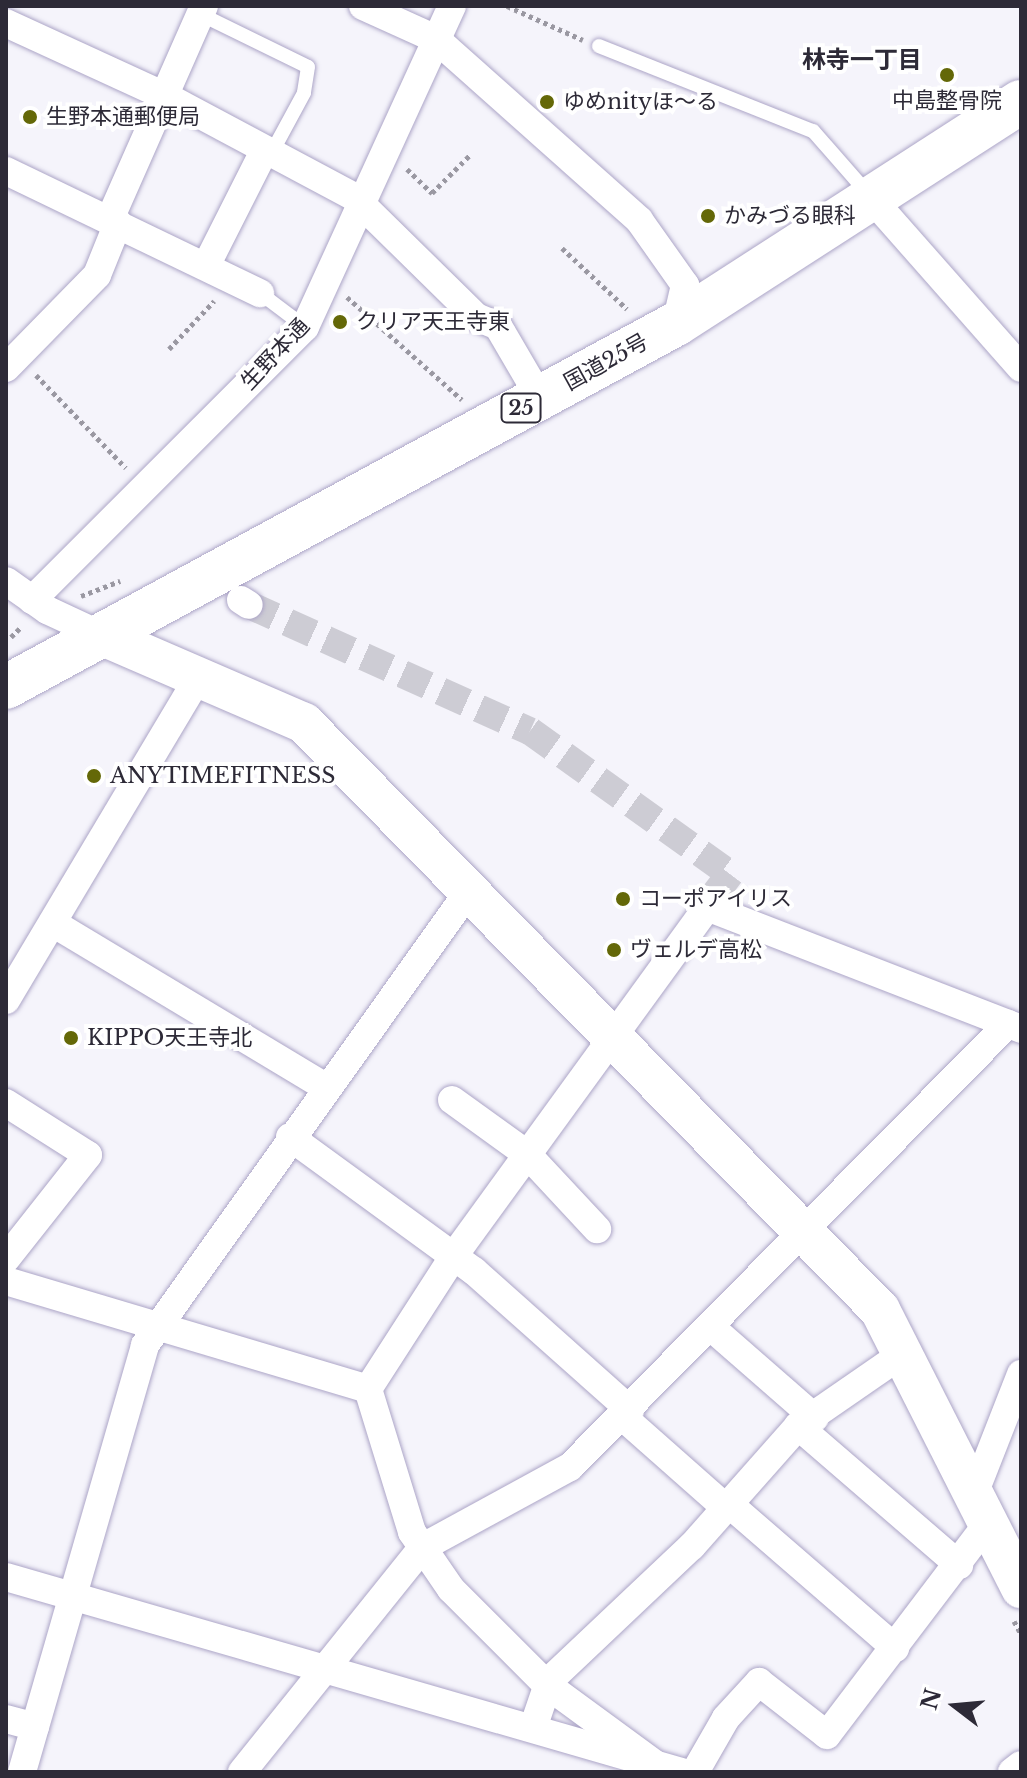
<!DOCTYPE html>
<html>
<head>
<meta charset="utf-8">
<style>
	body { margin:0 }
	#map { position:relative; width:1027px; height:1778px; overflow:hidden; background:#f5f4fb; font-family:"Libre Baskerville","Noto Sans JP",serif }
	div>[style] { position:absolute }
	.street-tunnel>* { height:28px; margin-top:-14px; transform-origin:0; background:repeating-linear-gradient(90deg,#cdccd4 0 28px,transparent 0 42px) }
	.path>* { height:5px; margin-top:-2.5px; transform-origin:0; background:repeating-linear-gradient(90deg,#9a98a2 0 4px,transparent 0 8px) }
	.roads { filter:drop-shadow(0 0 2px #aca5c7) drop-shadow(0 0 2px #aca5c7) }
	.lane>* { height:14px; margin:-7px; padding:0 7px; transform-origin:7px; border-radius:7px; background:#fff }
	.street>* { height:28px; margin:-14px; padding:0 14px; transform-origin:14px; border-radius:14px; background:#fff }
	.secondary>* { height:40px; margin:-20px; padding:0 20px; transform-origin:20px; border-radius:20px; background:#fff }
	.highway>* { height:44px; margin:-22px; padding:0 22px; transform-origin:22px; border-radius:22px; background:#fff }
	.dots>* { width:22px; height:22px; translate:-50% -50%; box-sizing:border-box; border:4px solid #fff; border-radius:50% }
	span { translate:-50% -50%; white-space:nowrap; text-align:center; line-height:1.15; -webkit-text-stroke:8px #fff; paint-order:stroke }
	.shield-label span { padding:2px 6px; background:#fff; border:2px solid; border-radius:6px; -webkit-text-stroke-width:0 }
	.shield-label { font-size:20px; color:#2d2a37; font-weight:700 }
	.poi-label { font-size:22px; color:#2d2a37 }
	.left { translate:0 -50%; text-align:left }
	.street-label { font-size:22px; color:#2d2a37 }
	.neighbourhood-label { font-size:24px; color:#2d2a37; font-weight:700 }
	.frame { position:absolute; inset:0; border:8px solid #2d2a37; pointer-events:none }
	.north { position:absolute; left:915px; top:1666px; width:80px; height:80px; -webkit-text-stroke:6px #fff; paint-order:stroke; rotate:286deg; font-size:22px; font-weight:700; line-height:32px; text-align:center; color:#2d2a37 }
	.north::after { content:''; display:block; margin:auto; width:28px; height:36px; background:#2d2a37; clip-path:polygon(50% 0,100% 100%,50% 72%,0 100%) }
</style>
</head>
<body>
<div id="map">
	<div class="street-tunnel">
		<div style="left:249px;top:605px;width:308px;rotate:24.2deg"></div>
		<div style="left:530px;top:731px;width:246px;rotate:35.6deg"></div>
		<div style="left:730px;top:874px;width:25px;rotate:127deg"></div>
	</div>
	<div class="path">
		<div style="left:507px;top:6px;width:83px;rotate:24.1deg"></div>
		<div style="left:407px;top:169px;width:35px;rotate:44deg"></div>
		<div style="left:432px;top:193px;width:54px;rotate:-45deg"></div>
		<div style="left:562px;top:248px;width:89px;rotate:43.2deg"></div>
		<div style="left:347px;top:297px;width:154px;rotate:41.8deg"></div>
		<div style="left:169px;top:349px;width:66px;rotate:-46.8deg"></div>
		<div style="left:36px;top:375px;width:129px;rotate:45.9deg"></div>
		<div style="left:81px;top:596px;width:42px;rotate:-21deg"></div>
		<div style="left:11px;top:637px;width:16px;rotate:-45deg"></div>
		<div style="left:1014px;top:1621px;width:15px;rotate:62deg"></div>
	</div>
	<div class="roads">
		<div class="lane">
			<div style="left:200px;top:14px;width:120px;rotate:26.1deg"></div>
			<div style="left:308px;top:67px;width:26px;rotate:99deg"></div>
			<div style="left:304px;top:93px;width:69px;rotate:118.4deg"></div>
			<div style="left:599px;top:46px;width:230px;rotate:21.7deg"></div>
			<div style="left:813px;top:131px;width:85px;rotate:48.8deg"></div>
			<div style="left:260px;top:293px;width:56px;rotate:37.1deg"></div>
		</div>
		<div class="street">
			<div style="left:363px;top:6px;width:80px;rotate:24.3deg"></div>
			<div style="left:436px;top:39px;width:272px;rotate:41.7deg"></div>
			<div style="left:639px;top:220px;width:80px;rotate:54.7deg"></div>
			<div style="left:685px;top:285px;width:40px;rotate:103deg"></div>
			<div style="left:6px;top:23px;width:177px;rotate:24.7deg"></div>
			<div style="left:167px;top:97px;width:212px;rotate:28.1deg"></div>
			<div style="left:354px;top:197px;width:171px;rotate:44.5deg"></div>
			<div style="left:476px;top:317px;width:24px;rotate:22deg"></div>
			<div style="left:498px;top:326px;width:83px;rotate:59.7deg"></div>
			<div style="left:6px;top:171px;width:282px;rotate:25.7deg"></div>
			<div style="left:872px;top:199px;width:225px;rotate:48.6deg"></div>
			<div style="left:110px;top:219px;width:233px;rotate:-66.2deg"></div>
			<div style="left:206px;top:266px;width:129px;rotate:-63.2deg"></div>
			<div style="left:6px;top:368px;width:130px;rotate:-45.6deg"></div>
			<div style="left:97px;top:275px;width:56px;rotate:-68deg"></div>
			<div style="left:6px;top:581px;width:50px;rotate:35.3deg"></div>
			<div style="left:47px;top:610px;width:62px;rotate:24.9deg"></div>
			<div style="left:32px;top:600px;width:386px;rotate:-45deg"></div>
			<div style="left:305px;top:327px;width:353px;rotate:-65.4deg"></div>
			<div style="left:241px;top:600px;width:9px;rotate:32deg"></div>
			<div style="left:56px;top:925px;width:315px;rotate:31deg"></div>
			<div style="left:6px;top:1000px;width:375px;rotate:-59.2deg"></div>
			<div style="left:452px;top:1100px;width:92px;rotate:35.8deg"></div>
			<div style="left:527px;top:1154px;width:103px;rotate:47deg"></div>
			<div style="left:6px;top:1103px;width:97px;rotate:32.4deg"></div>
			<div style="left:88px;top:1155px;width:132px;rotate:128.3deg"></div>
			<div style="left:290px;top:1137px;width:228px;rotate:36.1deg"></div>
			<div style="left:474px;top:1271px;width:209px;rotate:41.7deg"></div>
			<div style="left:6px;top:1281px;width:378px;rotate:16.6deg"></div>
			<div style="left:713px;top:1329px;width:135px;rotate:41.1deg"></div>
			<div style="left:623px;top:1417px;width:137px;rotate:41.5deg"></div>
			<div style="left:798px;top:1426px;width:213px;rotate:40.8deg"></div>
			<div style="left:974px;top:1494px;width:129px;rotate:-68.6deg"></div>
			<div style="left:729px;top:1504px;width:220px;rotate:40.9deg"></div>
			<div style="left:6px;top:1577px;width:703px;rotate:16.11deg"></div>
			<div style="left:6px;top:1719px;width:30px;rotate:15deg"></div>
			<div style="left:533px;top:1728px;width:50px;rotate:-71.2deg"></div>
			<div style="left:549px;top:1681px;width:197px;rotate:-43.4deg"></div>
			<div style="left:692px;top:1546px;width:160px;rotate:-48.5deg"></div>
			<div style="left:798px;top:1426px;width:129px;rotate:-34.6deg"></div>
			<div style="left:655px;top:1764px;width:134px;rotate:-143.8deg"></div>
			<div style="left:547px;top:1685px;width:136px;rotate:-135deg"></div>
			<div style="left:451px;top:1589px;width:69px;rotate:-124.4deg"></div>
			<div style="left:412px;top:1532px;width:150px;rotate:-107.1deg"></div>
			<div style="left:368px;top:1389px;width:157px;rotate:-57.2deg"></div>
			<div style="left:453px;top:1257px;width:432px;rotate:-54deg"></div>
			<div style="left:707px;top:907px;width:337px;rotate:21.2deg"></div>
			<div style="left:22px;top:1772px;width:444px;rotate:-73.9deg"></div>
			<div style="left:145px;top:1345px;width:561px;rotate:-54.5deg"></div>
			<div style="left:242px;top:1772px;width:289px;rotate:-51.2deg"></div>
			<div style="left:423px;top:1547px;width:167px;rotate:-28.6deg"></div>
			<div style="left:570px;top:1467px;width:623px;rotate:-45.33deg"></div>
			<div style="left:695px;top:1772px;width:62px;rotate:-60.1deg"></div>
			<div style="left:726px;top:1718px;width:49px;rotate:-47.5deg"></div>
			<div style="left:759px;top:1682px;width:86px;rotate:37.9deg"></div>
			<div style="left:827px;top:1735px;width:266px;rotate:-52.8deg"></div>
			<div style="left:1012px;top:1772px;width:11px;rotate:-38deg"></div>
		</div>
		<div class="secondary">
			<div style="left:103px;top:636px;width:219px;rotate:23.4deg"></div>
			<div style="left:304px;top:723px;width:822px;rotate:45.54deg"></div>
			<div style="left:880px;top:1310px;width:312px;rotate:63.1deg"></div>
		</div>
		<div class="highway">
			<div style="left:6px;top:687px;width:762px;rotate:-28.45deg"></div>
			<div style="left:676px;top:324px;width:410px;rotate:-32.8deg"></div>
		</div>
	</div>
	<div class="dots">
		<div style="left:947px;top:75px;background:#646808"></div>
		<div style="left:547px;top:102px;background:#646808"></div>
		<div style="left:30px;top:117px;background:#646808"></div>
		<div style="left:708px;top:216px;background:#646808"></div>
		<div style="left:340px;top:322px;background:#646808"></div>
		<div style="left:94px;top:776px;background:#646808"></div>
		<div style="left:623px;top:899px;background:#646808"></div>
		<div style="left:614px;top:950px;background:#646808"></div>
		<div style="left:71px;top:1038px;background:#646808"></div>
	</div>
	<div class="shield-label">
		<span style="left:521px;top:408px">25</span>
	</div>
	<div class="poi-label">
		<span style="left:947px;top:101px">中島整骨院</span>
		<span class="left" style="left:563px;top:102px">ゆめnityほ〜る</span>
		<span class="left" style="left:46px;top:117px">生野本通郵便局</span>
		<span class="left" style="left:724px;top:216px">かみづる眼科</span>
		<span class="left" style="left:356px;top:322px">クリア天王寺東</span>
		<span class="left" style="left:110px;top:776px">ANYTIMEFITNESS</span>
		<span class="left" style="left:639px;top:899px">コーポアイリス</span>
		<span class="left" style="left:630px;top:950px">ヴェルデ高松</span>
		<span class="left" style="left:87px;top:1038px">KIPPO天王寺北</span>
	</div>
	<div class="street-label">
		<span style="left:275px;top:354px;rotate:-47deg">生野本通</span>
		<span style="left:606px;top:362px;rotate:-29deg">国道25号</span>
	</div>
	<div class="neighbourhood-label">
		<span style="left:862px;top:60px">林寺一丁目</span>
	</div>
	<div class="frame"></div>
	<div class="north">N</div>
</div>
</body>
</html>
